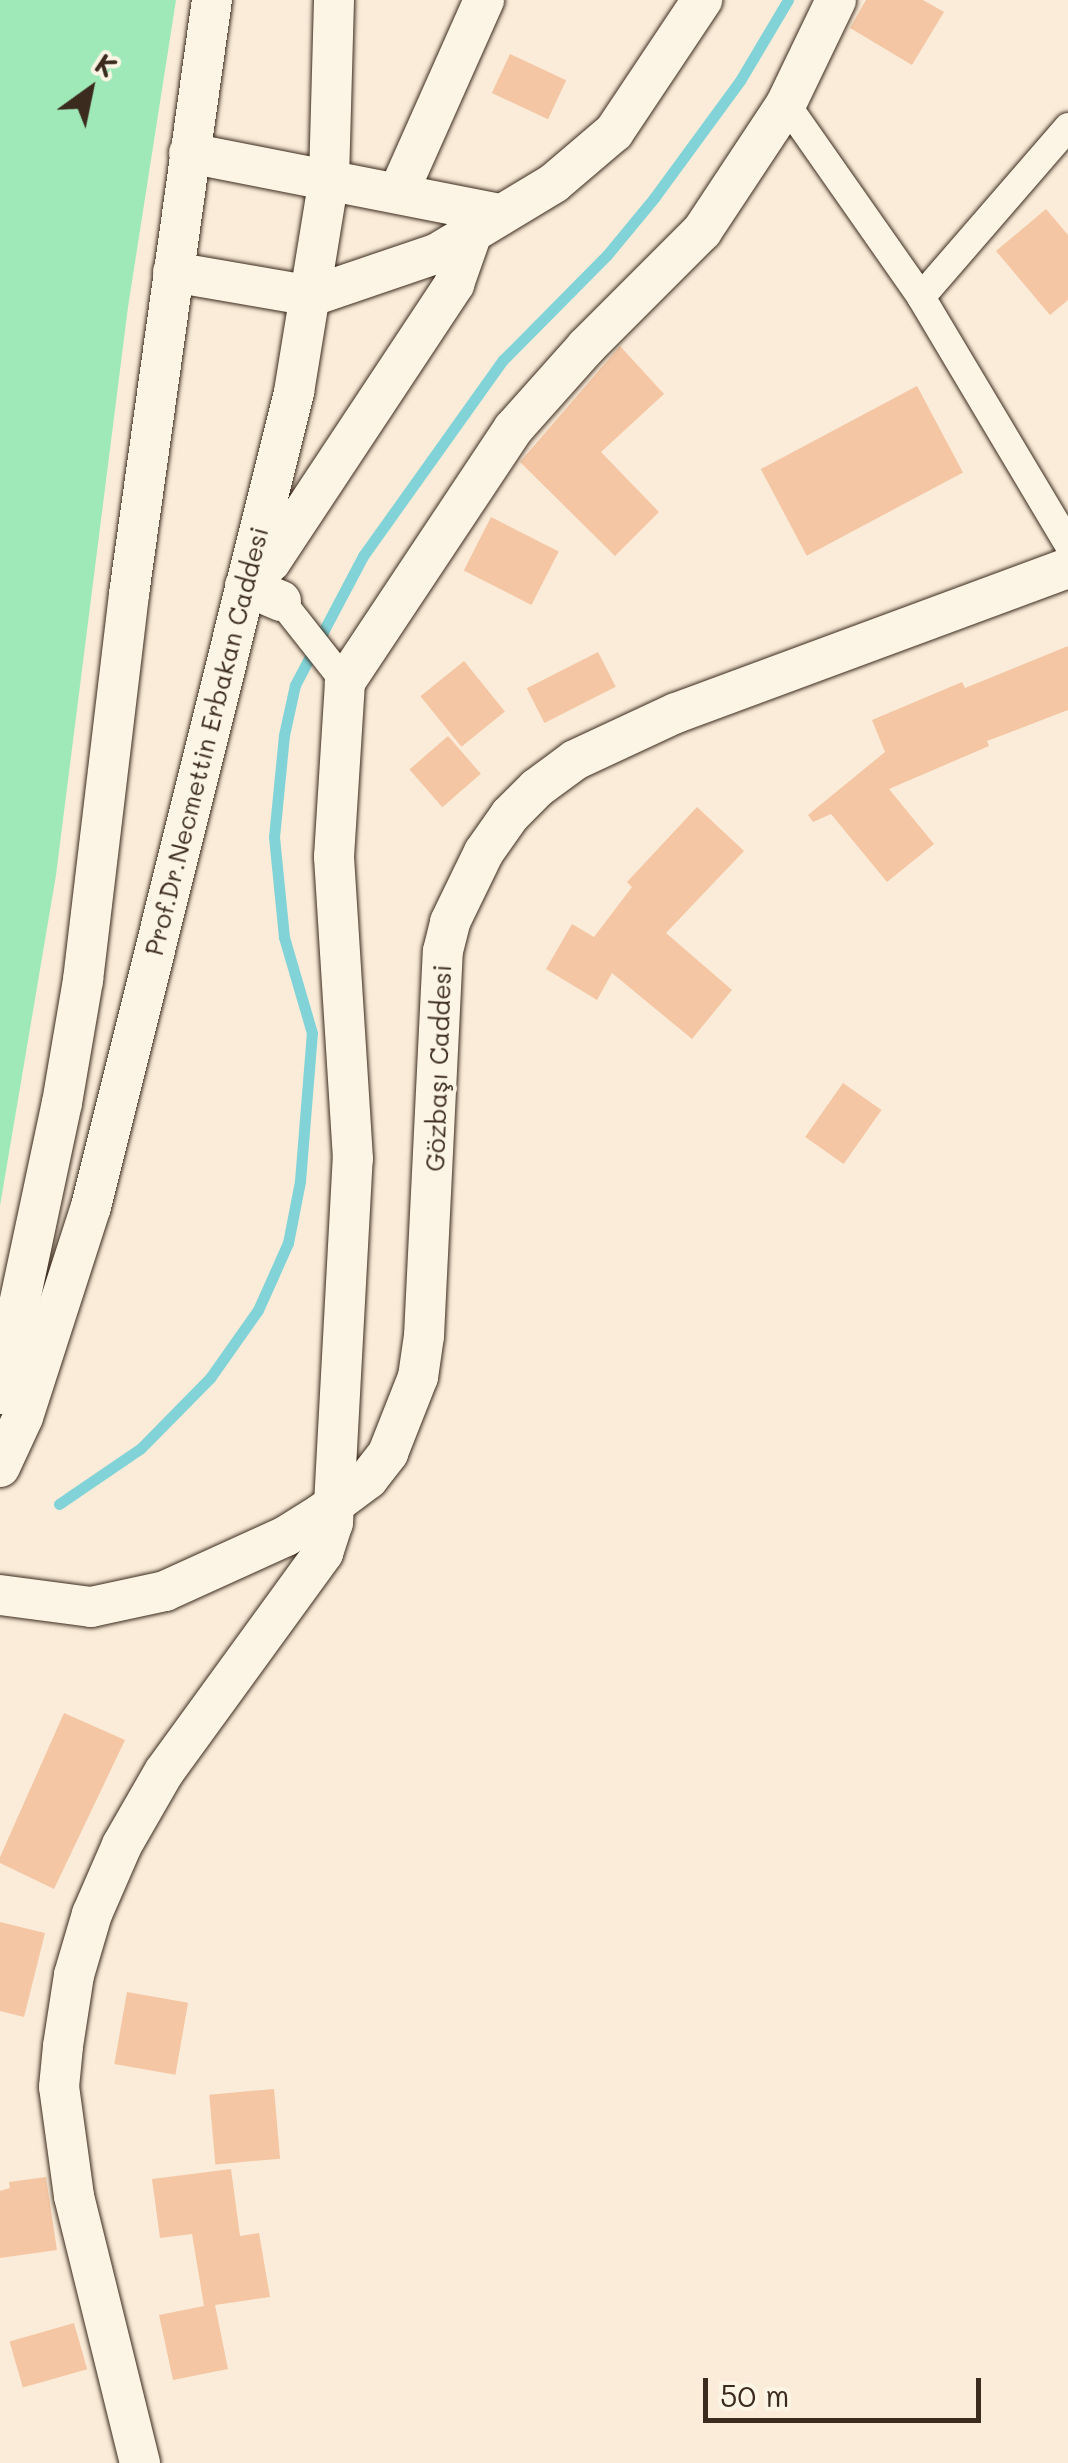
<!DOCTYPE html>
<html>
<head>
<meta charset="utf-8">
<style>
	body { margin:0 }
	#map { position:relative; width:1068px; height:2463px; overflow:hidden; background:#faecd8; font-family:Mali,sans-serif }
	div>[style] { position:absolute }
	.green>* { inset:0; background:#9fe9b8 }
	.stream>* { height:11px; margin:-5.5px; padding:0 5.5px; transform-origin:5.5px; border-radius:5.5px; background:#81d3d7 }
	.building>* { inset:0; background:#f4c6a4; transform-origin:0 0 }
	.roads { filter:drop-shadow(0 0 2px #3b2a1e) drop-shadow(0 0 2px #3b2a1e) }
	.street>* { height:28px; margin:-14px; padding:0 14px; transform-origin:14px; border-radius:14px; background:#fcf5e5 }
	.secondary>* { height:40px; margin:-20px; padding:0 20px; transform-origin:20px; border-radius:20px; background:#fcf5e5 }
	span { translate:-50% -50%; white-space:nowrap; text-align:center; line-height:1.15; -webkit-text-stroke:8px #fcf5e5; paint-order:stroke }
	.street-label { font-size:25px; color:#3b2a1e }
	.north { position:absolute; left:40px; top:40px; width:100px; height:100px; -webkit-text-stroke:8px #fcf5e5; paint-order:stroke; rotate:33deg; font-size:28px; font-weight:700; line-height:40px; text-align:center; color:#3b2a1e }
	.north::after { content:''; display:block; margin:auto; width:35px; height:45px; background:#3b2a1e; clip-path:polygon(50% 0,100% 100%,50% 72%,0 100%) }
	.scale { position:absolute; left:703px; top:2378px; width:278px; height:45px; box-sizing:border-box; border:5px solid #3b2a1e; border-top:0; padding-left:12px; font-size:30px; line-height:35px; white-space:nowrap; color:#3b2a1e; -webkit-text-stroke:8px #fcf5e5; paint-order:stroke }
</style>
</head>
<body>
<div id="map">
	<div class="green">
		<div style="clip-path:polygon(0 0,176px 0,128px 307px,56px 875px,0 1206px)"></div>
	</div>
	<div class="stream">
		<div style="left:59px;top:1504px;width:99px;rotate:-34.3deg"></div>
		<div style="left:141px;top:1448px;width:98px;rotate:-45.4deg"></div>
		<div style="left:210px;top:1378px;width:83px;rotate:-54.8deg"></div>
		<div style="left:258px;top:1310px;width:73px;rotate:-65.9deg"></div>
		<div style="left:288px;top:1243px;width:63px;rotate:-79deg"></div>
		<div style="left:300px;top:1181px;width:148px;rotate:-85.4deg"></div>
		<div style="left:312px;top:1033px;width:100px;rotate:-106.3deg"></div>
		<div style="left:284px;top:937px;width:100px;rotate:-95.7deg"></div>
		<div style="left:274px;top:837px;width:102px;rotate:-84.4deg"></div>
		<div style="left:284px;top:735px;width:51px;rotate:-77.6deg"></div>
		<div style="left:295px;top:685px;width:146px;rotate:-62.2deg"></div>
		<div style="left:363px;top:556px;width:241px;rotate:-54.5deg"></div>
		<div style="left:503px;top:360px;width:148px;rotate:-45.3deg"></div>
		<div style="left:607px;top:255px;width:74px;rotate:-50.5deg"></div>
		<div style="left:654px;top:198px;width:147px;rotate:-53.8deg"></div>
		<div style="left:741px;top:79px;width:92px;rotate:-59.3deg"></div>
	</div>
	<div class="building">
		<div style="clip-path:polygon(866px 0,923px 0,944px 12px,912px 65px,850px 28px)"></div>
		<div style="left:510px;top:54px;width:62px;height:43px;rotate:25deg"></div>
		<div style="clip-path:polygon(1046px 209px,1068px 235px,1068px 300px,1050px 315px,996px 251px)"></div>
		<div style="clip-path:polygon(620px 346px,664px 394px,601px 452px,659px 512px,615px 556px,520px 462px)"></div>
		<div style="left:917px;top:386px;width:98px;height:177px;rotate:62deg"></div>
		<div style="left:491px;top:517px;width:76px;height:60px;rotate:27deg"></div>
		<div style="clip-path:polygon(1068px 646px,1068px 710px,987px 741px,989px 746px,889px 789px,934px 844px,887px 882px,831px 814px,813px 822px,808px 815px,885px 752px,872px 720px,962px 682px,965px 688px)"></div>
		<div style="left:598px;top:652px;width:39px;height:80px;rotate:63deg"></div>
		<div style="left:464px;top:661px;width:65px;height:56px;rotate:51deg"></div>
		<div style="left:448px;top:736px;width:50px;height:51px;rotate:49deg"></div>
		<div style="clip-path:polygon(697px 807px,744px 851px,666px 933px,732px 990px,692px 1039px,612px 973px,597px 1000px,546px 969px,572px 924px,594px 937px,632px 887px,627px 882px)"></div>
		<div style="left:843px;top:1083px;width:47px;height:66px;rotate:35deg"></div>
		<div style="clip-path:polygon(64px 1713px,125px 1740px,54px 1889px,0 1863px,0 1857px)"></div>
		<div style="clip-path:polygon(0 1922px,45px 1933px,24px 2017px,0 2011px)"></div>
		<div style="left:127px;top:1992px;width:62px;height:73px;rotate:10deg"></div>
		<div style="left:274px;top:2089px;width:70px;height:65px;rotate:85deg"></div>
		<div style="clip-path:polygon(231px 2169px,240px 2236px,259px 2233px,270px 2297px,215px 2305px,228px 2369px,173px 2380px,159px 2315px,204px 2306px,192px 2234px,160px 2238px,152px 2179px)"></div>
		<div style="clip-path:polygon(46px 2177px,57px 2250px,0 2258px,0 2191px,10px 2188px,9px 2182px)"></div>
		<div style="left:74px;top:2323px;width:48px;height:67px;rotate:74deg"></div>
	</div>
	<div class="roads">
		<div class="street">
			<div style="left:786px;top:104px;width:236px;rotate:55deg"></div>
			<div style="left:921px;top:297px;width:287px;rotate:59.2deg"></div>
			<div style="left:921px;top:297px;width:225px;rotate:-49.1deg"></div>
			<div style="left:281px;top:601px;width:103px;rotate:51.7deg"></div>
		</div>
		<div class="secondary">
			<div style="left:189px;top:153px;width:318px;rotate:11.1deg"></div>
			<div style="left:399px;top:191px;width:209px;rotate:-66deg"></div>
			<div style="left:173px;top:272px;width:141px;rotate:9.8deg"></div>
			<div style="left:312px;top:296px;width:133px;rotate:-18.8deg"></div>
			<div style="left:438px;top:253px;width:135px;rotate:-31.1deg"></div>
			<div style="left:554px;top:183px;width:79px;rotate:-40.4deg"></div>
			<div style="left:614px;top:132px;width:159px;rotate:-56.3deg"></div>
			<div style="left:281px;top:601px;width:39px;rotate:-157deg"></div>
			<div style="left:245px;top:586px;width:36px;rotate:-44deg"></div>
			<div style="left:271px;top:561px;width:332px;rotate:-56.5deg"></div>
			<div style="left:454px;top:284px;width:54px;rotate:-70.6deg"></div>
			<div style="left:0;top:1394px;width:298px;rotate:-78deg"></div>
			<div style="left:62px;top:1103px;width:125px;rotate:-80.3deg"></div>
			<div style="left:83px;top:980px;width:389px;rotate:-83.2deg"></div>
			<div style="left:129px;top:594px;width:600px;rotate:-82.05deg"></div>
			<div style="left:0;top:1467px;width:55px;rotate:-65.3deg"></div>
			<div style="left:23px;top:1417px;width:221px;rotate:-72.1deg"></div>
			<div style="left:91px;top:1207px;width:840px;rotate:-76.01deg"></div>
			<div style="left:294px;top:392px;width:216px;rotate:-80.7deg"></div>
			<div style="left:329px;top:179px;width:179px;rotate:-88.4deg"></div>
			<div style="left:0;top:1595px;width:92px;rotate:7.5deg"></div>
			<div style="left:91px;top:1607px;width:76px;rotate:-12.2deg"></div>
			<div style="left:165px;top:1591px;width:133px;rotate:-24.4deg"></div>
			<div style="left:286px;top:1536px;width:41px;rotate:-32.2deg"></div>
			<div style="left:321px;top:1514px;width:59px;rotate:-36.7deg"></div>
			<div style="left:368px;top:1479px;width:33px;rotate:-52deg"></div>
			<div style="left:388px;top:1453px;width:82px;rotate:-68.5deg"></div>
			<div style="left:418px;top:1377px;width:41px;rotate:-81.7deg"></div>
			<div style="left:424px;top:1336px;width:385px;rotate:-87.2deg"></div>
			<div style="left:443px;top:951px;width:30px;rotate:-76deg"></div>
			<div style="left:450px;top:922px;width:78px;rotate:-64.1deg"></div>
			<div style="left:484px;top:852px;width:45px;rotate:-54.9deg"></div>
			<div style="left:510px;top:815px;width:38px;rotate:-45deg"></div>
			<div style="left:537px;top:788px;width:47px;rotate:-36.4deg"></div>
			<div style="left:575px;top:760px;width:111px;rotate:-25deg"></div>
			<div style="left:676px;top:713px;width:418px;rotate:-20.3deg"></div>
			<div style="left:140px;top:2463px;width:275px;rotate:-103.9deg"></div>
			<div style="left:74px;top:2196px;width:110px;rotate:-97.8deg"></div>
			<div style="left:59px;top:2087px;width:41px;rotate:-84.4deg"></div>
			<div style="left:63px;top:2046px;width:72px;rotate:-81.2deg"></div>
			<div style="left:74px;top:1975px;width:64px;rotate:-73.6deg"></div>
			<div style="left:92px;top:1914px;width:75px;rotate:-66.5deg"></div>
			<div style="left:122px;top:1845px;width:84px;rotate:-60.1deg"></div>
			<div style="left:164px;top:1772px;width:271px;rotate:-54deg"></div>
			<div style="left:323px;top:1553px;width:32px;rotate:-72deg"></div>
			<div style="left:333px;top:1523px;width:365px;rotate:-86.9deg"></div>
			<div style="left:353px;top:1159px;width:303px;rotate:-93.6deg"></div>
			<div style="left:334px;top:857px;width:175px;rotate:-86.4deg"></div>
			<div style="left:345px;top:682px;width:304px;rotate:-56.4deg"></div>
			<div style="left:513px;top:429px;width:110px;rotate:-48.3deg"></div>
			<div style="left:586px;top:347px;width:164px;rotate:-45deg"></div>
			<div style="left:702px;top:231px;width:152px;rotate:-56.5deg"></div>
			<div style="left:786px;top:104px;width:115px;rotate:-64.3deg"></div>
		</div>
	</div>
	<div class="street-label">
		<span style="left:206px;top:741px;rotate:-76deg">Prof.Dr.Necmettin Erbakan Caddesi</span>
		<span style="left:438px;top:1068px;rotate:-88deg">Gözbaşı Caddesi</span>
	</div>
	<div class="north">K</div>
	<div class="scale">50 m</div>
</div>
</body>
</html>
